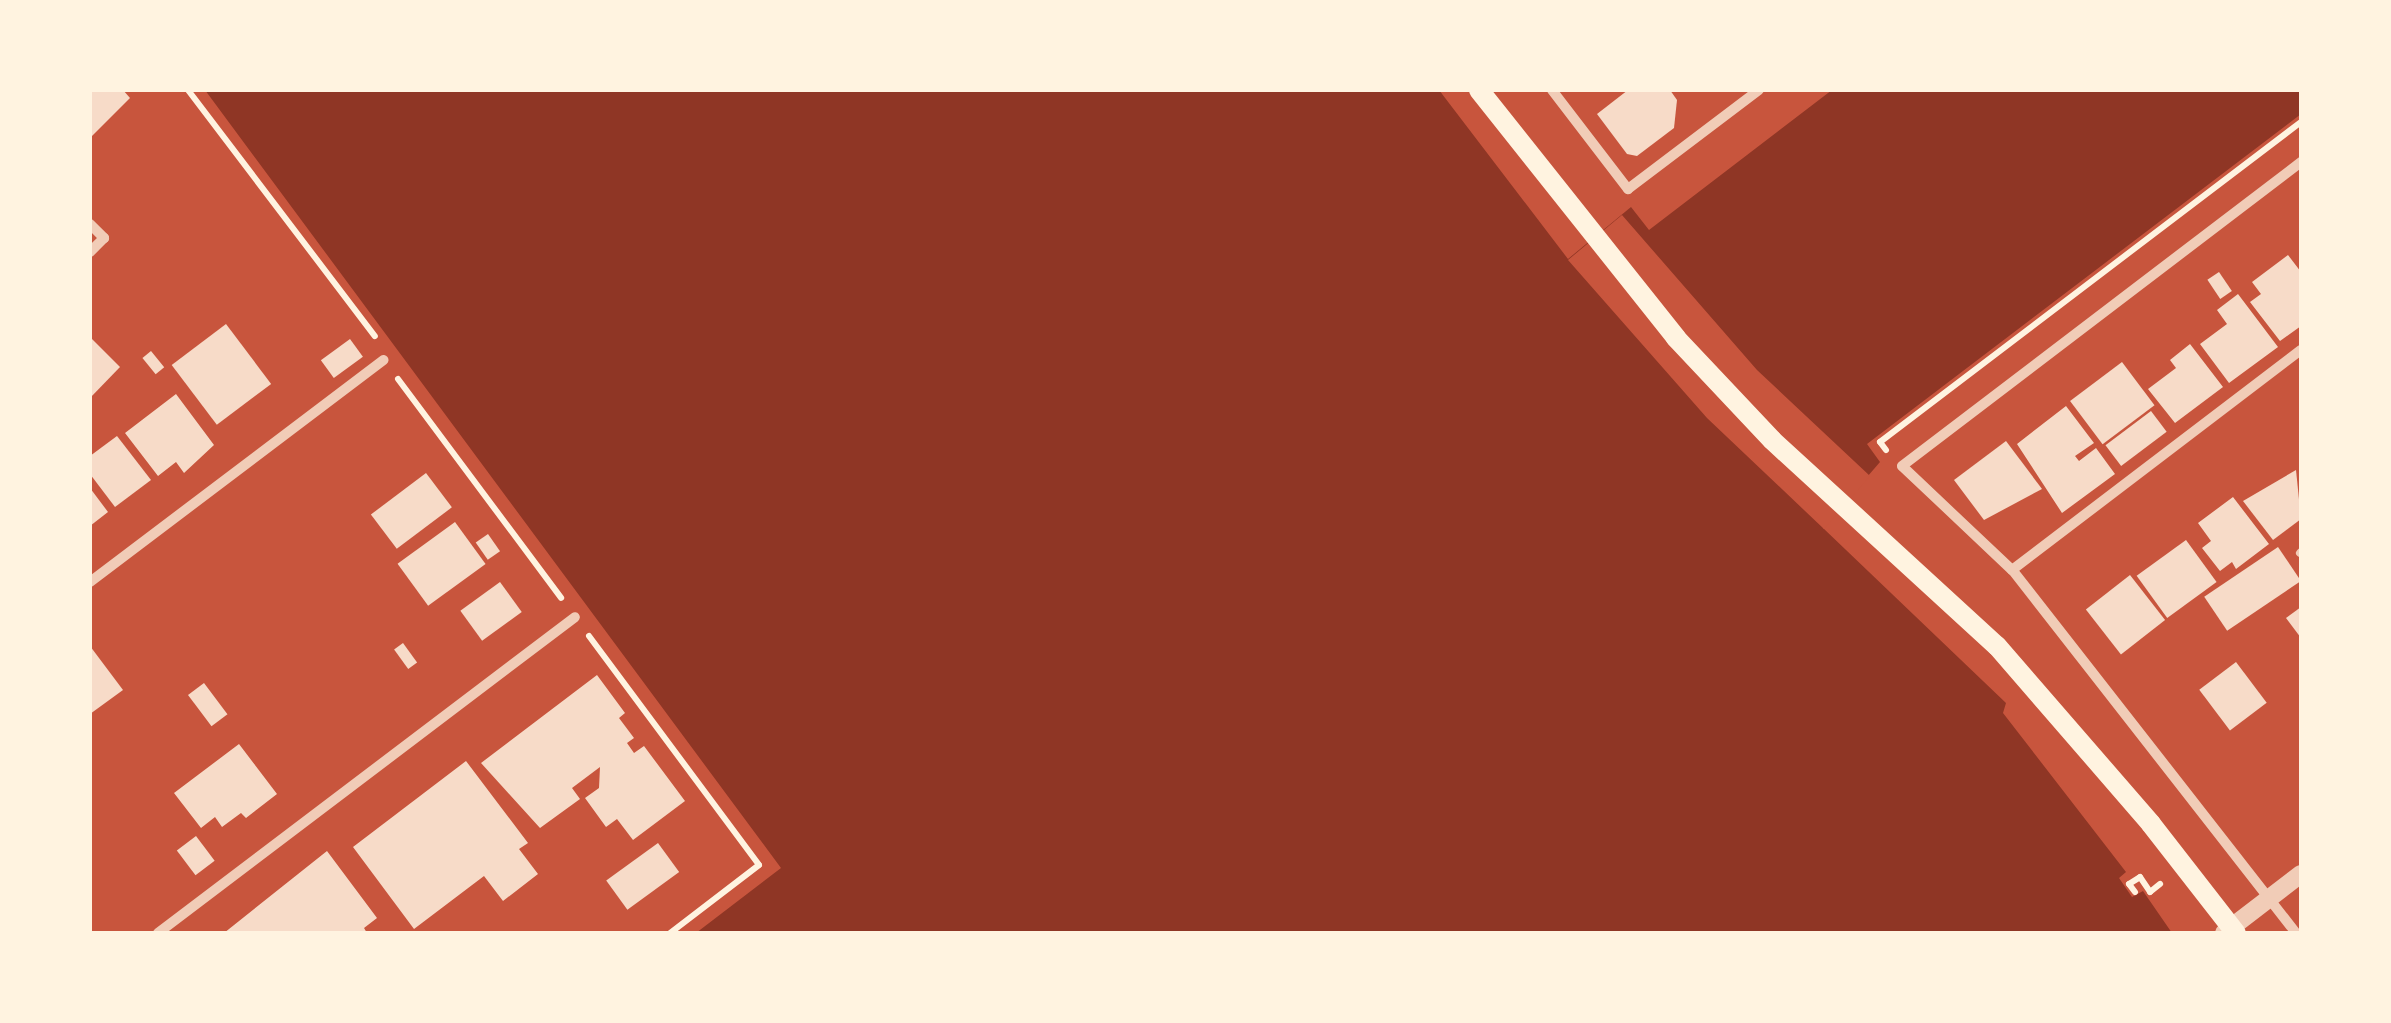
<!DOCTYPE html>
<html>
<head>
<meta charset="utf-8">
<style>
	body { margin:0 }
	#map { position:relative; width:2391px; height:1023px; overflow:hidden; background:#c8553d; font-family:"Exo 2",sans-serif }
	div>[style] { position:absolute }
	.water>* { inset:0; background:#8f3625 }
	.pier>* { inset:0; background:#c8553d }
	.building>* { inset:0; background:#f7dbc8; transform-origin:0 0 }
	.path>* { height:6px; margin:-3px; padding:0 3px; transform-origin:3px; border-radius:3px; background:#fff3e0 }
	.service>* { height:8px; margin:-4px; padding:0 4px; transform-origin:4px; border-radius:4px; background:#f1ccb7 }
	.minor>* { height:10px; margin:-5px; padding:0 5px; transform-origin:5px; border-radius:5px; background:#f1ccb7 }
	.tertiary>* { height:18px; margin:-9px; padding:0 9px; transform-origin:9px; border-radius:9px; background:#f1ccb7 }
	.secondary>* { height:20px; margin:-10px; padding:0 10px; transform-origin:10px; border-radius:10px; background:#fff3e0 }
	span { translate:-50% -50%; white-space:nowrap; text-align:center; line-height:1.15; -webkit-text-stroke:10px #fff3e0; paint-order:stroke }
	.frame { position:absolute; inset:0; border:92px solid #fff3e0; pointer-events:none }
</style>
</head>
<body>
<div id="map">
	<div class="water">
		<div style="clip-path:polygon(205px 90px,1439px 90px,1568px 259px,1631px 207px,1649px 230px,1832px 90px,2301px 90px,2301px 114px,1867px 444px,1880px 462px,1823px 528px,2006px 703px,2003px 713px,2126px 872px,2119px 878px,2132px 897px,2143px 891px,2172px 933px,696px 933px,781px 868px)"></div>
	</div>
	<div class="pier">
		<div style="clip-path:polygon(1622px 215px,1757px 370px,1870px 476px,1824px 529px,1707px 418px,1568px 260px)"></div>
	</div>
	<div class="building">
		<div style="clip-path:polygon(90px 90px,123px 90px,130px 98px,90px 138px)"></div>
		<div style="clip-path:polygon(1628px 90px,1670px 90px,1677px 100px,1674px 128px,1637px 156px,1627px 154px,1597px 114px)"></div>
		<div style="clip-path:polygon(2288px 255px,2301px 272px,2301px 326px,2280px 341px,2250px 302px,2261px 294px,2252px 282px)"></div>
		<div style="left:2219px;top:272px;width:23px;height:14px;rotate:56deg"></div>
		<div style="clip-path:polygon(2238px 294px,2278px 347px,2229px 383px,2200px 344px,2227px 324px,2217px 310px)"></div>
		<div style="left:226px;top:324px;width:75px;height:68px;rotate:53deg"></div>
		<div style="clip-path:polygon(90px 337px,120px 367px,90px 398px)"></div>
		<div style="left:350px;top:339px;width:22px;height:36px;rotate:54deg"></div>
		<div style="clip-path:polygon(2190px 344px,2223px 387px,2175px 423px,2148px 389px,2176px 368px,2170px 360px)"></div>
		<div style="left:151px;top:351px;width:21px;height:11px;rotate:51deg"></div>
		<div style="left:2122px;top:362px;width:54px;height:65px;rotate:53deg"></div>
		<div style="clip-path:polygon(176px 394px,214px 445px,184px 473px,176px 462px,158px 476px,125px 433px)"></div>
		<div style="clip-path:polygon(2066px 406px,2094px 443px,2075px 456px,2079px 461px,2096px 448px,2115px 474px,2062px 513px,2017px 444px)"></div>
		<div style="left:2151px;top:411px;width:26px;height:57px;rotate:53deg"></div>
		<div style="clip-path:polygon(117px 436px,151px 480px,115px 507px,90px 474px,90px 456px)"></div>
		<div style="clip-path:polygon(2006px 441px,2042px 489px,1984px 520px,1954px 480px)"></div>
		<div style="clip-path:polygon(2296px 470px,2301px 519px,2273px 540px,2243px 501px)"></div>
		<div style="left:426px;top:473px;width:43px;height:69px;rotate:53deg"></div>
		<div style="clip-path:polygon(90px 488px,108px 512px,90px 526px)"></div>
		<div style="clip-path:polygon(2233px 497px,2269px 544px,2236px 569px,2232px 562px,2220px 571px,2202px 548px,2211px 541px,2198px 523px)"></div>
		<div style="left:455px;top:522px;width:52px;height:71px;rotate:54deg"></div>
		<div style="left:488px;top:534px;width:21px;height:15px;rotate:55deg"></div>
		<div style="left:2186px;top:540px;width:52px;height:61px;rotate:54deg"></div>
		<div style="left:2278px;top:547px;width:41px;height:89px;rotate:56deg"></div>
		<div style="left:2130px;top:575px;width:57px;height:56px;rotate:52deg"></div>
		<div style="left:500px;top:582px;width:37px;height:49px;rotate:54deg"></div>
		<div style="clip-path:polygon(2301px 607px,2301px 638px,2286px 618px)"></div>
		<div style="left:403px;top:643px;width:24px;height:11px;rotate:54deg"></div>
		<div style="clip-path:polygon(90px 646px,123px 690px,90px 714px)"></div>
		<div style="left:2236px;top:662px;width:51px;height:46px;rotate:53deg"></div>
		<div style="clip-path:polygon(597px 675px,625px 713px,619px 718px,634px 738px,627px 743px,634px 753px,644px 746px,685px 801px,633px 840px,617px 819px,606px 827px,585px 798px,599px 788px,600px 767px,572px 788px,580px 799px,540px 828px,481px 763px)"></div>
		<div style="left:204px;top:683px;width:39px;height:20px;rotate:53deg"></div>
		<div style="clip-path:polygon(239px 744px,277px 794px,246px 818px,241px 813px,222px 827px,215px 817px,201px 828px,174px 793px)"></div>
		<div style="clip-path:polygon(466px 761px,528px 843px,519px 849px,538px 874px,503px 901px,484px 876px,414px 929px,353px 847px)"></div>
		<div style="left:196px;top:836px;width:31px;height:24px;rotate:53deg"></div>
		<div style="left:658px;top:843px;width:36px;height:64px;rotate:54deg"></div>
		<div style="clip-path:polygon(327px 851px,377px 918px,364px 928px,367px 933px,224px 933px)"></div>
	</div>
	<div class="path">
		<div style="left:188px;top:90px;width:309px;rotate:52.8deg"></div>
		<div style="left:398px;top:379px;width:273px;rotate:53.3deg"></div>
		<div style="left:1886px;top:450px;width:10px;rotate:-127deg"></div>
		<div style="left:1880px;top:442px;width:529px;rotate:-37.24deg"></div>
		<div style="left:589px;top:636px;width:285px;rotate:53.4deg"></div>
		<div style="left:759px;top:865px;width:112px;rotate:142.6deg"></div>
		<div style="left:2135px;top:892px;width:10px;rotate:-127deg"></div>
		<div style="left:2129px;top:884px;width:13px;rotate:-32deg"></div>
		<div style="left:2140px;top:877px;width:18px;rotate:56deg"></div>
		<div style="left:2150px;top:892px;width:13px;rotate:-39deg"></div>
	</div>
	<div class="service">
		<div style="left:2300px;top:553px;width:1px;rotate:-45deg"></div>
	</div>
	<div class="minor">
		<div style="left:1552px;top:90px;width:125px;rotate:52.5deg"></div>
		<div style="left:1628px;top:189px;width:164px;rotate:-37.1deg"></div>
		<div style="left:90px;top:224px;width:20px;rotate:45deg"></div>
		<div style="left:104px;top:238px;width:20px;rotate:135deg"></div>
		<div style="left:2012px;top:570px;width:363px;rotate:-37.3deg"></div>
		<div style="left:90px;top:582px;width:368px;rotate:-37.1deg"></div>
		<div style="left:158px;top:933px;width:523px;rotate:-37.15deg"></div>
		<div style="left:2296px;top:933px;width:461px;rotate:-128deg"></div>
		<div style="left:2012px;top:570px;width:151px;rotate:-136.6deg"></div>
		<div style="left:1902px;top:466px;width:502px;rotate:-37.3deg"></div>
	</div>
	<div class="tertiary">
		<div style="left:2224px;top:933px;width:97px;rotate:-37.5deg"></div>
	</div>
	<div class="secondary">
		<div style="left:1479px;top:90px;width:317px;rotate:51.5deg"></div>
		<div style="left:1676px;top:338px;width:140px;rotate:46.7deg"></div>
		<div style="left:1772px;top:440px;width:305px;rotate:42.5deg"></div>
		<div style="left:1997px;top:646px;width:235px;rotate:49.1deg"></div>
		<div style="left:2151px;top:824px;width:138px;rotate:52.1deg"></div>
	</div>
	<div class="frame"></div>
</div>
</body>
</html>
